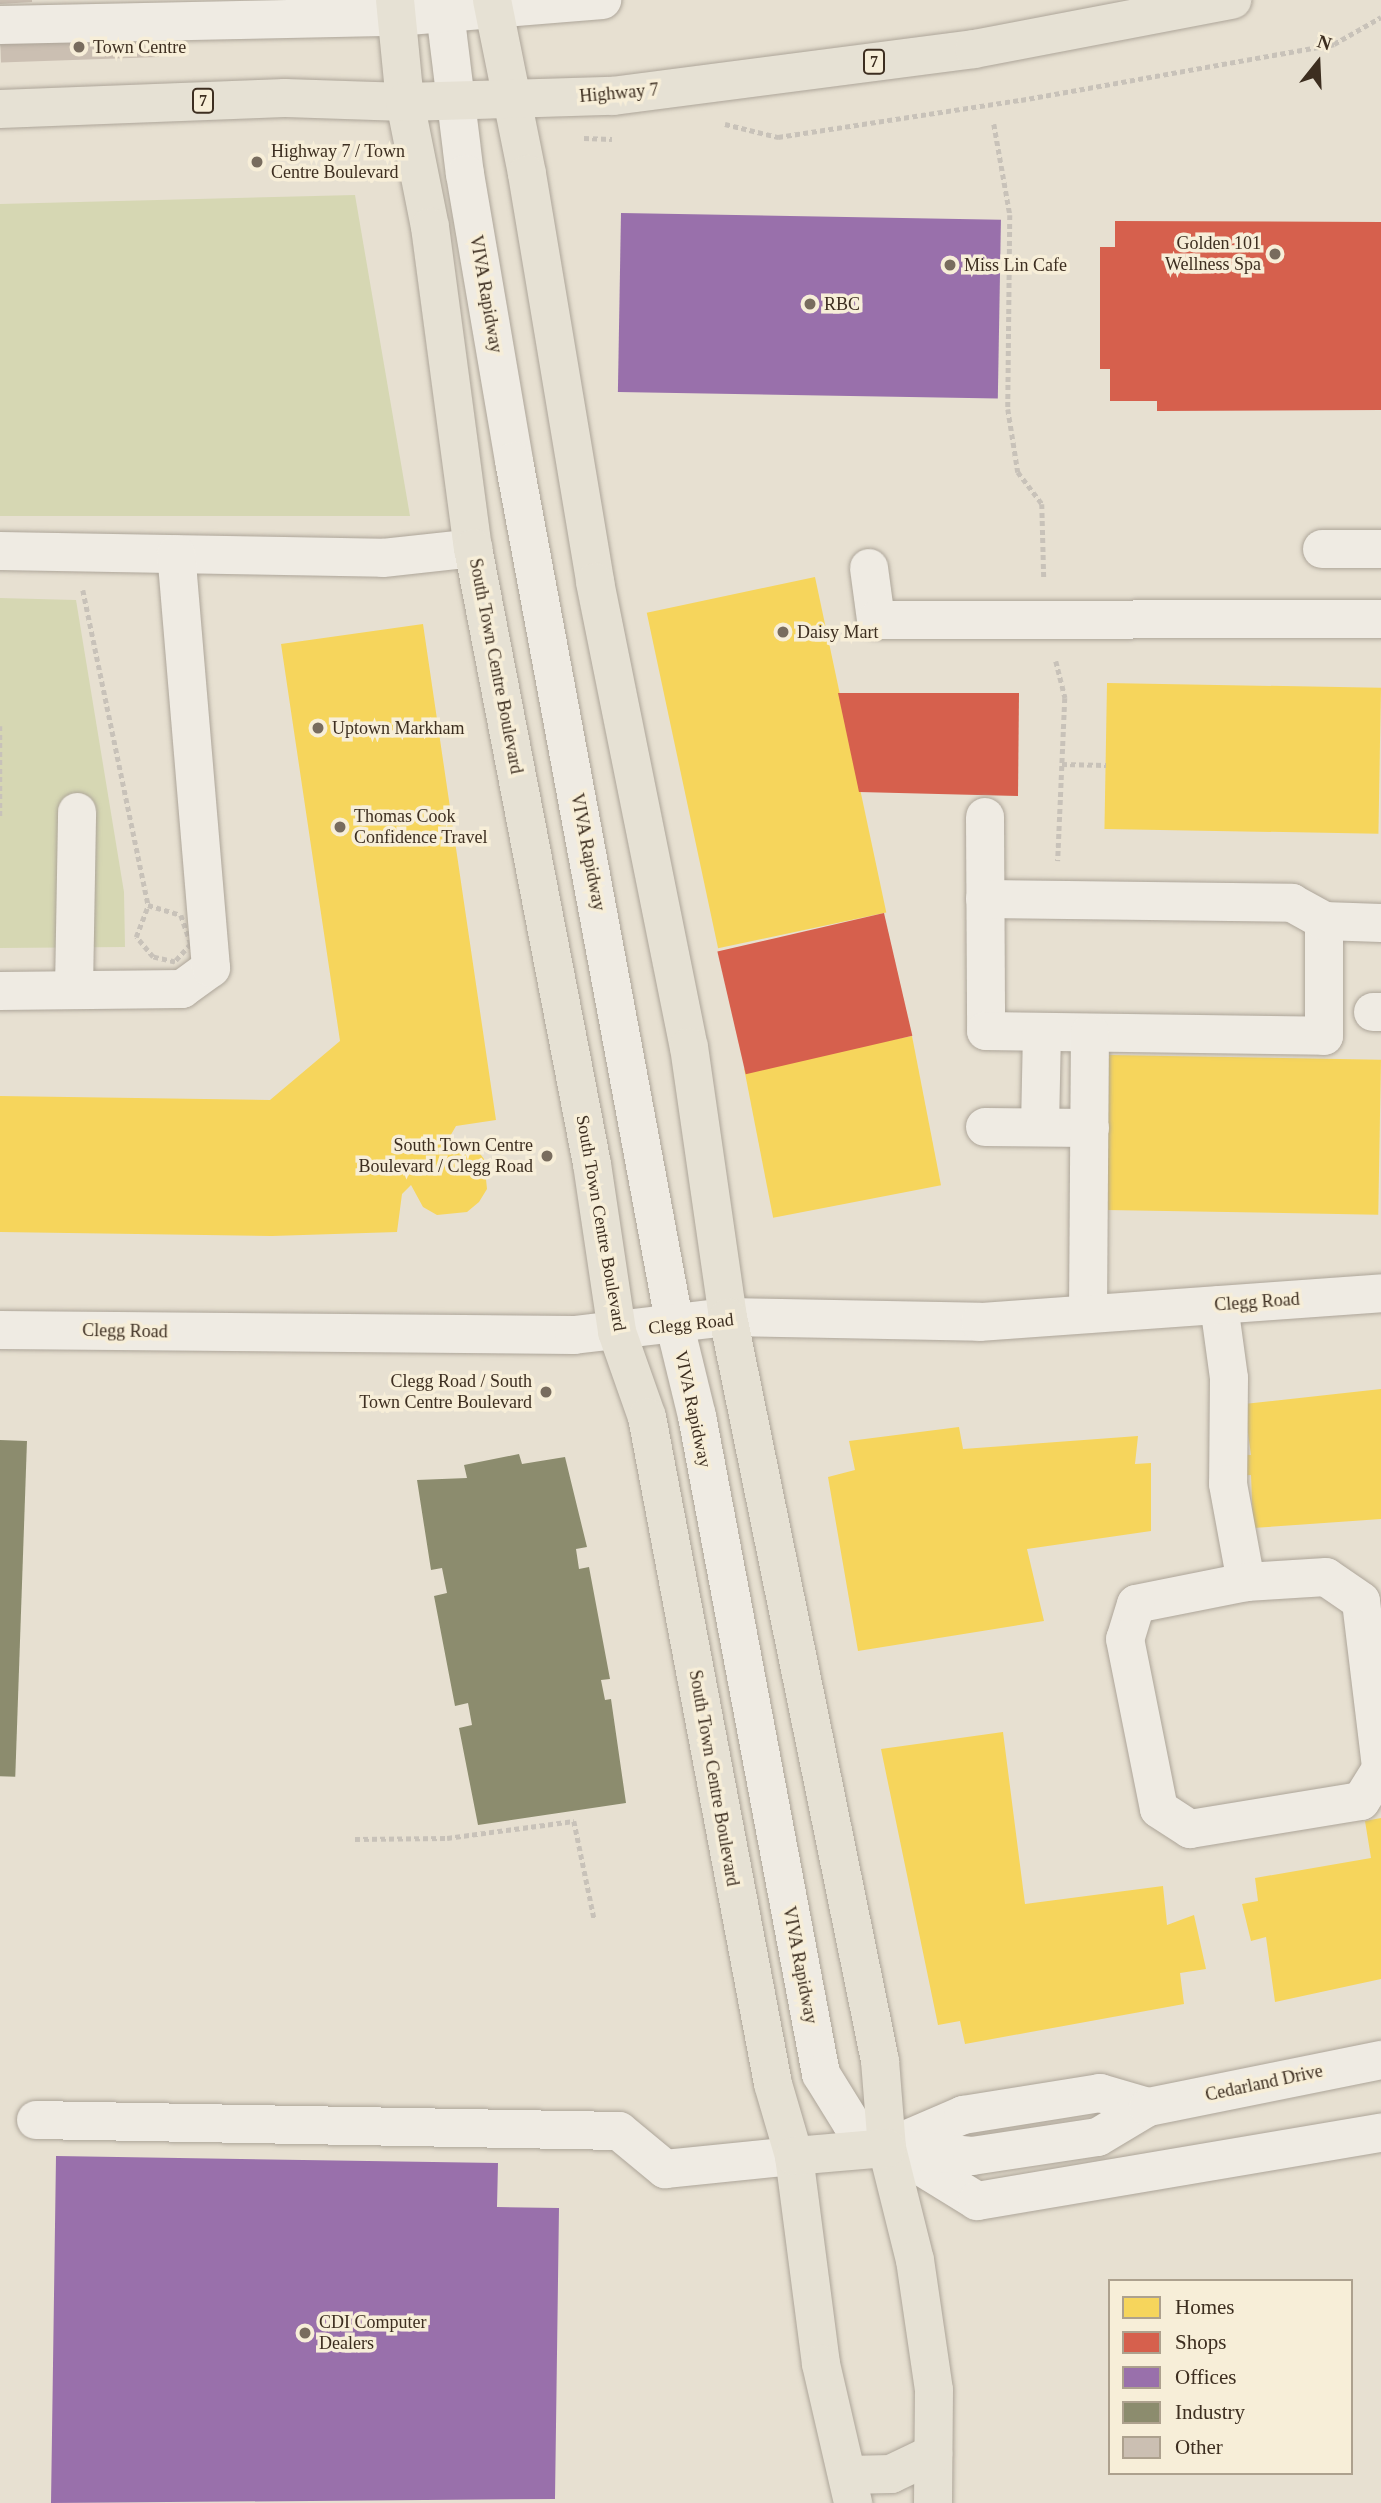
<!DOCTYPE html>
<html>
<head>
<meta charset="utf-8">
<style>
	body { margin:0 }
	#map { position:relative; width:1381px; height:2503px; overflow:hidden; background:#e7e0d1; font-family:Georgia,serif }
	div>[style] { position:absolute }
	.green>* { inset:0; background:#d6d7b3 }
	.homes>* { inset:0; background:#f6d55c; transform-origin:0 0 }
	.shops>* { inset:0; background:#d6604d; transform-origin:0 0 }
	.offices>* { inset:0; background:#9970ab; transform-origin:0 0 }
	.industry>* { inset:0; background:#8c8c6e; transform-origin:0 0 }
	.building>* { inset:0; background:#cbbfb2; transform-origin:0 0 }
	.path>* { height:4.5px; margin-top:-2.25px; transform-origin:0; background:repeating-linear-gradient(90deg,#c8c2b9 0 5px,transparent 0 8.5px) }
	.roads { filter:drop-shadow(0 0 2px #ada599) drop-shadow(0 0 2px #ada599) }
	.minor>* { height:38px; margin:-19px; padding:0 19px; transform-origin:19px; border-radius:19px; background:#efebe3 }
	.major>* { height:38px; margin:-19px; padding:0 19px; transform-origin:19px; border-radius:19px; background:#e6e1d4 }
	.dots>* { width:19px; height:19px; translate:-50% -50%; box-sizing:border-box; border:4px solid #f7eed8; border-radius:50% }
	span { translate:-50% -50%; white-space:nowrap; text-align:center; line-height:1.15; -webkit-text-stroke:7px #f7eed8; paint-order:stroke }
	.shield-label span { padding:2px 5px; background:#f7eed8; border:2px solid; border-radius:5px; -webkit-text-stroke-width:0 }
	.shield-label { font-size:16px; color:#3d2e20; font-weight:700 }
	.poi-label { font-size:18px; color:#3d2e20 }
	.left { translate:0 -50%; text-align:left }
	.right { translate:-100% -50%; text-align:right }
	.street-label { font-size:18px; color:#3d2e20 }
	.legend { position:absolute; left:1108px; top:2279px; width:245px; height:196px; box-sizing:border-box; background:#f7eed8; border:2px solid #ada18e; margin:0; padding:9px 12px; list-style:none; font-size:21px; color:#3d2e20 }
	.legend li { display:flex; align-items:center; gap:14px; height:35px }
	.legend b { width:35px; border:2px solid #ada18e }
	.north { position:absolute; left:1283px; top:28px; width:70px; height:70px; -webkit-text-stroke:5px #f7eed8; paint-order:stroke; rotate:18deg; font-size:19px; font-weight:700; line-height:28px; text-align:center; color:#3d2e20 }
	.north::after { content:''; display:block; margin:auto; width:24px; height:32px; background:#3d2e20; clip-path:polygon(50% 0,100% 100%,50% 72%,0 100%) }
</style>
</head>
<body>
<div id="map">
	<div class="green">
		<div style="clip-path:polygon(355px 195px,410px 516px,0 516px,0 204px)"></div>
		<div style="clip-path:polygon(0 598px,76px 600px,124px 892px,125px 947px,0 948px)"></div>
	</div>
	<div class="homes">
		<div style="left:815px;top:577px;width:343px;height:172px;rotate:78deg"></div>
		<div style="clip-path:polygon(423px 624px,496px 1120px,456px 1126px,449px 1138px,475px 1147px,484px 1159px,487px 1189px,479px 1202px,467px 1212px,437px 1215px,423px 1207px,411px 1185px,402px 1194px,397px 1232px,272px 1236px,0 1232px,0 1096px,270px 1100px,340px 1041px,281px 644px)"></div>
		<div style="left:1107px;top:683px;width:274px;height:146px;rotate:1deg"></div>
		<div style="left:912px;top:1036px;width:152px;height:171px;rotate:79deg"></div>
		<div style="left:1109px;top:1055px;width:272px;height:155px;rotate:1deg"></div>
		<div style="clip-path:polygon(1381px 1389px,1381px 1519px,1253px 1528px,1251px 1475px,1234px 1476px,1235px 1454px,1251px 1455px,1244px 1404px)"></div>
		<div style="clip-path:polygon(959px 1427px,963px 1449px,1138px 1436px,1135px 1464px,1151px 1463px,1151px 1531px,1027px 1549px,1044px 1621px,858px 1651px,828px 1477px,855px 1470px,849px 1441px)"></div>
		<div style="clip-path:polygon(1003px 1732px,1025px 1904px,1163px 1886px,1167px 1925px,1194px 1915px,1206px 1969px,1180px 1973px,1184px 2004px,965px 2044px,960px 2021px,938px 2025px,881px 1749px)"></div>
		<div style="clip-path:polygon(1381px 1818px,1381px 1979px,1275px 2002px,1266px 1937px,1251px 1941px,1242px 1904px,1258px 1901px,1255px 1878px,1371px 1858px,1365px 1821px)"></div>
	</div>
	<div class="shops">
		<div style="clip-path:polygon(1115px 221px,1381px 222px,1381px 410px,1157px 411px,1157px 401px,1110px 401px,1110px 369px,1100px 369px,1100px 247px,1115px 247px)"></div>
		<div style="clip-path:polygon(838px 693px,1019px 693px,1018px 796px,859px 792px)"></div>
		<div style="left:884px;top:913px;width:126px;height:171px;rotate:77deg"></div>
	</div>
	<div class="offices">
		<div style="left:621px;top:213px;width:380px;height:179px;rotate:1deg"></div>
		<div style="clip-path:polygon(56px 2156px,498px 2163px,497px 2207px,559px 2208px,555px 2499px,51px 2503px)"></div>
	</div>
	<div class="industry">
		<div style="left:0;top:1440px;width:27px;height:336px;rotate:2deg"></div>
		<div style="clip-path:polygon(519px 1454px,522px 1464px,565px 1457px,587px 1547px,576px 1549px,579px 1569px,589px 1567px,610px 1679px,601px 1680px,605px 1700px,611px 1699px,626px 1803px,478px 1825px,459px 1728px,472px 1725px,468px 1703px,455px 1706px,434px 1596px,447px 1593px,442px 1568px,431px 1570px,417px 1480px,467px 1478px,464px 1465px)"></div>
	</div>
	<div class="building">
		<div style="clip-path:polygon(0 0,32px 0,32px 2px,0 4px)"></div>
		<div style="left:158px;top:31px;width:26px;height:158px;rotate:88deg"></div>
	</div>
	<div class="path">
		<div style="left:725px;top:124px;width:55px;rotate:13.8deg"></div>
		<div style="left:778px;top:137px;width:246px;rotate:-8.7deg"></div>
		<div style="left:1021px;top:100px;width:318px;rotate:-10.1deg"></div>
		<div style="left:1334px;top:44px;width:54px;rotate:-29.9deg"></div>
		<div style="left:994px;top:124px;width:92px;rotate:80deg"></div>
		<div style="left:1010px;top:215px;width:194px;rotate:90.6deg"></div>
		<div style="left:1008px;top:409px;width:64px;rotate:81deg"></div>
		<div style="left:1018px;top:472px;width:40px;rotate:53deg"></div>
		<div style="left:1042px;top:504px;width:76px;rotate:88.5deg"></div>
		<div style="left:584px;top:138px;width:28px;rotate:2deg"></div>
		<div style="left:83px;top:590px;width:322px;rotate:78.3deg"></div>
		<div style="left:1056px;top:661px;width:38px;rotate:76deg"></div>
		<div style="left:1065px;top:698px;width:163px;rotate:92.5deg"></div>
		<div style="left:0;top:726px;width:92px;rotate:90deg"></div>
		<div style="left:1062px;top:764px;width:44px;rotate:1.3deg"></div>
		<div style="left:148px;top:905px;width:34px;rotate:17deg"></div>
		<div style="left:181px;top:915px;width:31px;rotate:71deg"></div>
		<div style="left:191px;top:944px;width:24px;rotate:132deg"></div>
		<div style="left:175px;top:962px;width:23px;rotate:-167deg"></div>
		<div style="left:153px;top:957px;width:26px;rotate:-130deg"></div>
		<div style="left:136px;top:937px;width:34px;rotate:-69deg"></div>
		<div style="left:355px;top:1839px;width:92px;rotate:-0.6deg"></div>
		<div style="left:447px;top:1838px;width:128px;rotate:-7.6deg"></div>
		<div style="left:574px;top:1821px;width:99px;rotate:78.3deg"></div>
	</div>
	<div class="roads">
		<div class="minor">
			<div style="left:445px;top:12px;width:163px;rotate:83deg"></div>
			<div style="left:465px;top:174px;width:291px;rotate:80.3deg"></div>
			<div style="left:514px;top:461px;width:880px;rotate:79.46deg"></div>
			<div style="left:675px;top:1326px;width:93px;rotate:76.3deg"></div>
			<div style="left:697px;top:1416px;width:670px;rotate:79.33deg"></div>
			<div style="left:821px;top:2074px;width:59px;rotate:58.2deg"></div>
			<div style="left:852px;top:2124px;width:147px;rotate:31.6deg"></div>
			<div style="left:977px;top:2201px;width:410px;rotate:-9.6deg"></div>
			<div style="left:0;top:25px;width:396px;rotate:-1.2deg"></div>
			<div style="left:396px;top:17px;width:207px;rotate:-4.7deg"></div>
			<div style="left:1322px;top:549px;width:59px"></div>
			<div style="left:0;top:551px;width:383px;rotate:1deg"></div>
			<div style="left:383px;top:558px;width:91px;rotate:-6.3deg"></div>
			<div style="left:869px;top:568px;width:52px;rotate:82.3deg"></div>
			<div style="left:876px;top:620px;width:505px;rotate:-0.11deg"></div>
			<div style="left:985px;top:817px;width:214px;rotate:89.7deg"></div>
			<div style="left:986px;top:1031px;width:338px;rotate:0.8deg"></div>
			<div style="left:1324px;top:1036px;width:115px;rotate:-90deg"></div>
			<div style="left:985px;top:899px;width:307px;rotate:0.7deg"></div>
			<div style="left:1292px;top:903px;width:37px;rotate:29deg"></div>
			<div style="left:1324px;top:921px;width:57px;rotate:2deg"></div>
			<div style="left:74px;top:990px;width:178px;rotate:-89deg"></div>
			<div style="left:0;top:991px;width:182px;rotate:-0.6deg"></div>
			<div style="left:182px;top:989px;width:36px;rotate:-36deg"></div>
			<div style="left:211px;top:968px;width:415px;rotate:-94.8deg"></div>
			<div style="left:1373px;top:1012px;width:8px"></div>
			<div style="left:985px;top:1127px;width:105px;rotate:0.5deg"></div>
			<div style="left:1040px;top:1127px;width:95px;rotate:-88.8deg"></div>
			<div style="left:1219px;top:1305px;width:74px;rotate:82.2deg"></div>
			<div style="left:1229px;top:1378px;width:106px;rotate:90.5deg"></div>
			<div style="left:1228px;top:1484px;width:100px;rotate:79.6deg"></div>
			<div style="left:1088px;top:1314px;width:281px;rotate:-89.6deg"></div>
			<div style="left:0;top:1330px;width:574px;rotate:0.5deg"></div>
			<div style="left:574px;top:1335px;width:155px;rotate:-6.7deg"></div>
			<div style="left:728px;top:1317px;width:252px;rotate:1.1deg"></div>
			<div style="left:980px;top:1322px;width:402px;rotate:-4.1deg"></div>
			<div style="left:1381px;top:1767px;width:167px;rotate:-96.9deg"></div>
			<div style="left:1361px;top:1601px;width:42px;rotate:-145.6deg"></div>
			<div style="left:1326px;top:1577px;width:80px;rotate:176.4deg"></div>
			<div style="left:1246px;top:1582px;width:112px;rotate:168.7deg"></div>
			<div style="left:1136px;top:1604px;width:37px;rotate:107deg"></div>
			<div style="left:1125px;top:1639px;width:173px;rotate:78.7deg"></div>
			<div style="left:1159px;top:1809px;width:37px;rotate:33deg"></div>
			<div style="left:1190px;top:1829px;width:173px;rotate:-9.3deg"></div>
			<div style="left:1361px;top:1801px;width:38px;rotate:-58deg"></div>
			<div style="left:36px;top:2120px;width:583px;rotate:1.08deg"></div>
			<div style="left:619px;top:2131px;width:60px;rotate:39.6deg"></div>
			<div style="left:665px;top:2169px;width:130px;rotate:-5.8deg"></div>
			<div style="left:889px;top:2147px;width:81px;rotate:-23.4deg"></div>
			<div style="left:963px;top:2115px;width:139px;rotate:-9.1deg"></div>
			<div style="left:1100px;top:2093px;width:50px;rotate:16.3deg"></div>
			<div style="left:900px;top:2149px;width:72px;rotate:5.6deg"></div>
			<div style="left:972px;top:2156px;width:127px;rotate:-8.6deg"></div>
			<div style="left:1098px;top:2137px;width:58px;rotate:-31deg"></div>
			<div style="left:1148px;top:2107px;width:238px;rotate:-11.4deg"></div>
		</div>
		<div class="major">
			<div style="left:395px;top:0;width:102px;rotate:84.4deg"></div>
			<div style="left:405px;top:102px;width:127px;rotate:78.7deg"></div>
			<div style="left:430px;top:227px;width:324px;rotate:82.4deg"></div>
			<div style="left:473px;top:548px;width:627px;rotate:79.07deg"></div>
			<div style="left:592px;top:1164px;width:170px;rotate:81.5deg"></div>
			<div style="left:617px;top:1332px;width:90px;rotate:70.6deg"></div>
			<div style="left:647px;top:1417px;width:679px;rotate:79.3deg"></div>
			<div style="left:773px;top:2084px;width:75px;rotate:73.7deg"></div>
			<div style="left:794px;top:2156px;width:210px;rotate:82.6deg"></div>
			<div style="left:821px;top:2364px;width:143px;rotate:77deg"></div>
			<div style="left:492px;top:0;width:177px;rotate:78.6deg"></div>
			<div style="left:527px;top:174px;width:414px;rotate:80.5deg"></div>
			<div style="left:595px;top:582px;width:474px;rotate:78.6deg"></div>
			<div style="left:689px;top:1047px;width:273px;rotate:81.8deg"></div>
			<div style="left:728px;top:1317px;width:759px;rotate:78.45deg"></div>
			<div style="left:880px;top:2061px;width:87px;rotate:85.4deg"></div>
			<div style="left:887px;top:2148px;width:115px;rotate:76deg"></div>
			<div style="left:915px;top:2260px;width:131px;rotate:81.7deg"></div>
			<div style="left:934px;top:2390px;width:113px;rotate:90.5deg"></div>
			<div style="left:0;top:109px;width:285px;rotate:-2.2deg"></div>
			<div style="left:285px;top:98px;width:120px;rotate:1.9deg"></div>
			<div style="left:405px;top:102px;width:208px;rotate:-1.7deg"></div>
			<div style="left:613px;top:96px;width:364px;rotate:-7.4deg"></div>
			<div style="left:974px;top:49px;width:263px;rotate:-10.8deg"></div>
			<div style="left:794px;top:2156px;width:93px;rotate:-4.9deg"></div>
			<div style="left:848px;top:2475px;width:43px;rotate:-1.3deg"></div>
			<div style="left:891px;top:2474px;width:47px;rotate:-25.5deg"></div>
		</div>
	</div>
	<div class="dots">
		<div style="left:79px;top:47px;background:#786c5e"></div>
		<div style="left:257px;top:162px;background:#786c5e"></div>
		<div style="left:1275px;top:254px;background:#786c5e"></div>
		<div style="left:950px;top:265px;background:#786c5e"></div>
		<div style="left:810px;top:304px;background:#786c5e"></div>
		<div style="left:783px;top:632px;background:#786c5e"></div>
		<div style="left:318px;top:728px;background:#786c5e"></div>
		<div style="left:340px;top:827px;background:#786c5e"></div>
		<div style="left:547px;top:1156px;background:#786c5e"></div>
		<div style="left:546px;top:1392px;background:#786c5e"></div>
		<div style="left:305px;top:2333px;background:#786c5e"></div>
	</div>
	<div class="shield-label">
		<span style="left:874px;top:62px">7</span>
		<span style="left:203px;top:101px">7</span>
	</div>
	<div class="poi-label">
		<span class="left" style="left:93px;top:47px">Town Centre</span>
		<span class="left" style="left:271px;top:162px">Highway 7 / Town<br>Centre Boulevard</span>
		<span class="right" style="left:1261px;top:254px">Golden 101<br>Wellness Spa</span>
		<span class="left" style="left:964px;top:265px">Miss Lin Cafe</span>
		<span class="left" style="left:824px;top:304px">RBC</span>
		<span class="left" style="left:797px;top:632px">Daisy Mart</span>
		<span class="left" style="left:332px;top:728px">Uptown Markham</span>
		<span class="left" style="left:354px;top:827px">Thomas Cook<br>Confidence Travel</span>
		<span class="right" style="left:533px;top:1156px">South Town Centre<br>Boulevard / Clegg Road</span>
		<span class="right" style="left:532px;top:1392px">Clegg Road / South<br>Town Centre Boulevard</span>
		<span class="left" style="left:319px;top:2333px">CDI Computer<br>Dealers</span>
	</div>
	<div class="street-label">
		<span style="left:619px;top:93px;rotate:-5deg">Highway 7</span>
		<span style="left:486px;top:294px;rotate:80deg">VIVA Rapidway</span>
		<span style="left:496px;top:666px;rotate:79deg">South Town Centre Boulevard</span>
		<span style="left:588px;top:852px;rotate:79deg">VIVA Rapidway</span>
		<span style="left:601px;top:1223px;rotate:80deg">South Town Centre Boulevard</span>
		<span style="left:1257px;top:1302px;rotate:-4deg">Clegg Road</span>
		<span style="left:691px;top:1324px;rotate:-6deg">Clegg Road</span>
		<span style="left:125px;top:1331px;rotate:1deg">Clegg Road</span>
		<span style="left:693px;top:1409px;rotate:78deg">VIVA Rapidway</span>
		<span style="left:714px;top:1778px;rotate:80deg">South Town Centre Boulevard</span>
		<span style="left:800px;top:1965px;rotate:79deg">VIVA Rapidway</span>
		<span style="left:1264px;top:2083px;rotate:-12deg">Cedarland Drive</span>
	</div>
	<ul class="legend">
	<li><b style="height:19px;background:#f6d55c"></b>Homes</li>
	<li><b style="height:19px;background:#d6604d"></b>Shops</li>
	<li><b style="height:19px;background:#9970ab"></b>Offices</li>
	<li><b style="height:19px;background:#8c8c6e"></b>Industry</li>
	<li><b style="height:19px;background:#cbbfb2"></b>Other</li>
	</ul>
	<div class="north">N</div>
</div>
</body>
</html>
